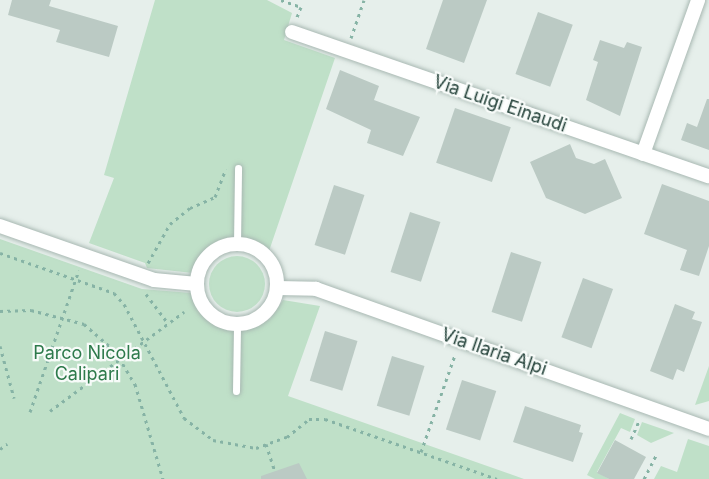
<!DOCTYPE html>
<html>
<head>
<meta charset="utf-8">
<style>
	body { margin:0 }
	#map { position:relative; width:709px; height:479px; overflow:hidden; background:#e6efeb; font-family:Inter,sans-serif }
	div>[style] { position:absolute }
	.green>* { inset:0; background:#bfe0c8 }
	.round { border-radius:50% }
	.building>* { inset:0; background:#bbcac4; transform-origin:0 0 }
	.path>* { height:3px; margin-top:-1.5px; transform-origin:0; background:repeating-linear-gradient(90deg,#86b3a5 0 3px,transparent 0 7.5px) }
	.roads { filter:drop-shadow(0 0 2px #a8b8b2) drop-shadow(0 0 2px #a8b8b2) }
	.service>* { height:7px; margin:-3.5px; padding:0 3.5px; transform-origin:3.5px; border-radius:3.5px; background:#fff }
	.minor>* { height:14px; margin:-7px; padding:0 7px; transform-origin:7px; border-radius:7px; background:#fff }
	.minor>.ring { margin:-7px; padding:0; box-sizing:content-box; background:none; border:14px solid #fff; border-radius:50% }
	span { translate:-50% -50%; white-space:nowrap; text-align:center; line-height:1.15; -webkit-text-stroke:4.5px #f7fbf9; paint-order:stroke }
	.street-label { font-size:18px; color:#24423a }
	.park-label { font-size:18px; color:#2d7a4b }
</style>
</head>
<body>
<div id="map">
	<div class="green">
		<div style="clip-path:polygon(155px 0,267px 0,292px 13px,284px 40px,335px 58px,269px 251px,248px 239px,227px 238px,205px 251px,193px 273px,147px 268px,145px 263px,89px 243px,114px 178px,104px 175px)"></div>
		<div style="clip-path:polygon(0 239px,142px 289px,191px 293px,199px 312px,230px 330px,248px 329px,270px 319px,283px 300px,320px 306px,288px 396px,524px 479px,0 479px)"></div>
		<div class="round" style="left:209px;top:256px;width:56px;height:56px"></div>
		<div style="clip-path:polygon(709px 366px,709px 401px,695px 405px)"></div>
		<div style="clip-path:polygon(620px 413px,635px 419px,630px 432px,621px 428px,597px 472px,609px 479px,595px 479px,587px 475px)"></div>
		<div style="clip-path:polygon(642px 422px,674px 433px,651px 443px,637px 435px)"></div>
		<div style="clip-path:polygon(688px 439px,709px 446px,709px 479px,654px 479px,661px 466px,677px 472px)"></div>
	</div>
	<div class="building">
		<div style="clip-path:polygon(12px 0,51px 0,49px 6px,118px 26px,109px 57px,56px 42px,60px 30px,8px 15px)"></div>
		<div style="clip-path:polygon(443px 0,487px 0,464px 63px,426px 49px)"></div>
		<div style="left:538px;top:12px;width:37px;height:66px;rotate:20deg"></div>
		<div style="clip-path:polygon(600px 40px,624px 48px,627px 42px,642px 47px,620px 116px,586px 100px,598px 62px,593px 60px)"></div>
		<div style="clip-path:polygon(340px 70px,379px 86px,374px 100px,420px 117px,403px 156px,367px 143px,371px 130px,326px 109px)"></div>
		<div style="clip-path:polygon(707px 99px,709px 99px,709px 150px,681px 140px,687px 123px,697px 127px)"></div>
		<div style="left:455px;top:108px;width:59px;height:58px;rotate:19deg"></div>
		<div style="clip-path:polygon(570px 144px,576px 158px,594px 164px,605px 159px,622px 198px,585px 214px,546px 198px,530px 162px)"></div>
		<div style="clip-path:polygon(662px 184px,709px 201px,709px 246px,699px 276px,680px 270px,687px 250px,644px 234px)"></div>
		<div style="left:334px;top:185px;width:32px;height:63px;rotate:18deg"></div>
		<div style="left:410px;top:212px;width:32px;height:63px;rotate:18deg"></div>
		<div style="left:511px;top:252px;width:32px;height:63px;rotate:18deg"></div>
		<div style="left:583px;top:278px;width:32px;height:63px;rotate:20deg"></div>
		<div style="clip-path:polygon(675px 304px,695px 312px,692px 319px,702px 322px,684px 372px,677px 369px,673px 380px,650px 371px)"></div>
		<div style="left:325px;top:331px;width:34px;height:52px;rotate:17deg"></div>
		<div style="left:392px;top:356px;width:34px;height:52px;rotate:17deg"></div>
		<div style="left:462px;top:380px;width:36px;height:52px;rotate:18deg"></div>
		<div style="clip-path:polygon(525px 406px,581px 425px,579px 432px,583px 433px,573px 462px,513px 442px)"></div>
		<div style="clip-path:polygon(615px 440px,646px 457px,634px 479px,609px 479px,597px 473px)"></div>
		<div style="clip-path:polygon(299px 463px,307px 479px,261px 479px,261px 476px)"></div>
	</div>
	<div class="path">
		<div style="left:281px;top:0;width:21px;rotate:19deg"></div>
		<div style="left:301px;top:7px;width:11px;rotate:112deg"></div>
		<div style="left:351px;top:38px;width:40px;rotate:-71.1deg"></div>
		<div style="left:0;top:253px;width:121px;rotate:19.3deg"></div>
		<div style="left:114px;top:293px;width:15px;rotate:48deg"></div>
		<div style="left:124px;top:304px;width:129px;rotate:62.2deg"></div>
		<div style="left:184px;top:418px;width:36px;rotate:37deg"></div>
		<div style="left:213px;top:440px;width:44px;rotate:10.5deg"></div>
		<div style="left:256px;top:448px;width:33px;rotate:-20deg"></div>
		<div style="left:287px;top:437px;width:28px;rotate:-39deg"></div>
		<div style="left:309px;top:419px;width:16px"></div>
		<div style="left:325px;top:419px;width:182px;rotate:19.2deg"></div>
		<div style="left:148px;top:263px;width:45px;rotate:-60.6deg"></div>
		<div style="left:170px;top:224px;width:26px;rotate:-39deg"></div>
		<div style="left:190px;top:208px;width:27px;rotate:-24deg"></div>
		<div style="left:215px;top:197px;width:30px;rotate:-69deg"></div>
		<div style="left:146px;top:294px;width:36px;rotate:53deg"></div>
		<div style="left:0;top:311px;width:31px;rotate:-2deg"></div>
		<div style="left:31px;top:310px;width:55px;rotate:14.8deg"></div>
		<div style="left:84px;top:324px;width:41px;rotate:41.1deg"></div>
		<div style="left:115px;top:351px;width:39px;rotate:59deg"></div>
		<div style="left:135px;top:384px;width:99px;rotate:73.6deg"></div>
		<div style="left:0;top:346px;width:54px;rotate:74.9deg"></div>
		<div style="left:50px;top:411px;width:167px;rotate:-36.5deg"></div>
		<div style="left:30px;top:412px;width:150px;rotate:-71deg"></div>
		<div style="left:631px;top:439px;width:22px;rotate:-66deg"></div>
		<div style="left:266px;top:444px;width:29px;rotate:72deg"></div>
		<div style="left:0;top:449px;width:9px;rotate:-36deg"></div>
		<div style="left:421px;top:452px;width:103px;rotate:-70.7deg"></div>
		<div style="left:644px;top:479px;width:29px;rotate:-63deg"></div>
	</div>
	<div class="roads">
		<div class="service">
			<div style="left:237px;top:244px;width:76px;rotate:-89.2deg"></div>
			<div style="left:236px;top:391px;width:67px;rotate:-89.1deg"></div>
		</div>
		<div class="minor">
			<div style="left:292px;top:32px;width:441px;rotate:19.1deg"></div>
			<div style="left:643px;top:154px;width:164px;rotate:-70.3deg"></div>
			<div style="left:0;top:226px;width:163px;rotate:19.3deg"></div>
			<div style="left:154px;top:280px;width:43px;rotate:5.3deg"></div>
			<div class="ring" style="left:197px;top:244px;width:66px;height:66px"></div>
			<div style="left:277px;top:288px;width:39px;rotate:1deg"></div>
			<div style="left:316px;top:289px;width:417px;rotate:19.6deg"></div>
		</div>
	</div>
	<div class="street-label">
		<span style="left:500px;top:104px;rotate:19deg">Via Luigi Einaudi</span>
		<span style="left:494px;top:352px;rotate:19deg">Via Ilaria Alpi</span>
	</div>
	<div class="park-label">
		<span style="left:87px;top:364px">Parco Nicola<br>Calipari</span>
	</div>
</div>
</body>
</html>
